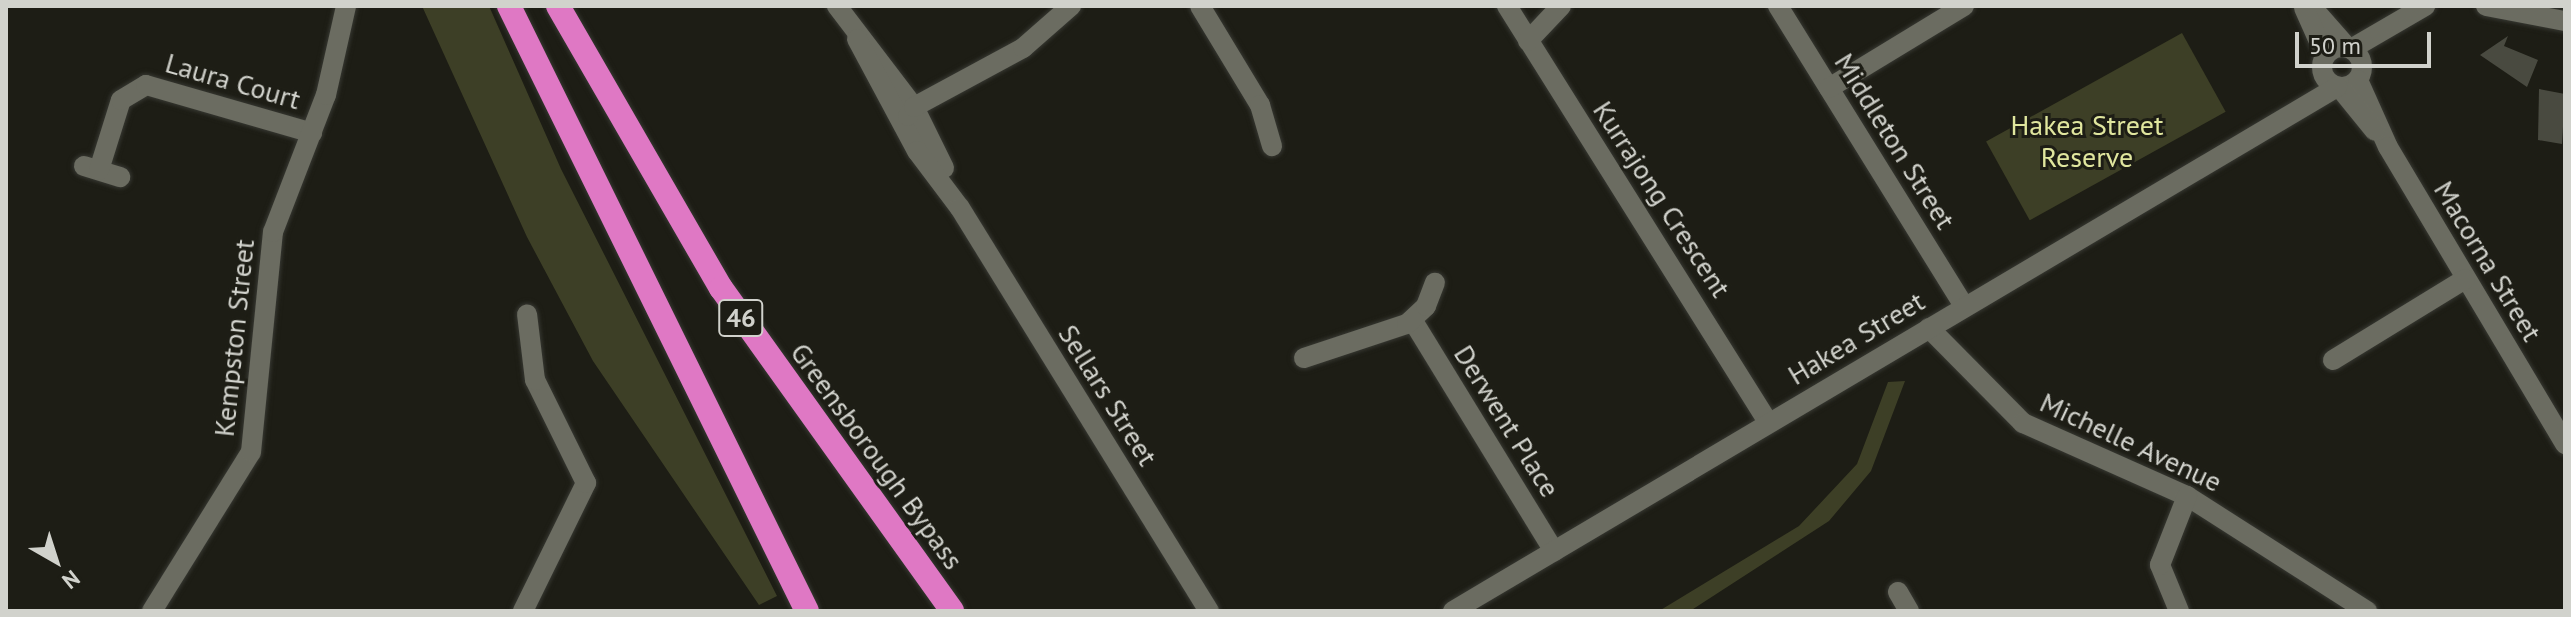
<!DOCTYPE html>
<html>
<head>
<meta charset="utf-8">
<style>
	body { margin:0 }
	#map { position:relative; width:2571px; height:617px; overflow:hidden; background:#1d1d15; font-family:"PT Sans",sans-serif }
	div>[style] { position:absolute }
	.green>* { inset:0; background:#3d3f26; transform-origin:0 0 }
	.building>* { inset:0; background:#494a40 }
	.roads { filter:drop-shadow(0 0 2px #373832) drop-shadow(0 0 2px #373832) }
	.minor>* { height:20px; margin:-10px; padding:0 10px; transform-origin:10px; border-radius:10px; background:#6b6c61 }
	.minor>.ring { margin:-10px; padding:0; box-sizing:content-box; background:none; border:20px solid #6b6c61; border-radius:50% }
	.highway>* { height:24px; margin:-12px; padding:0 12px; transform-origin:12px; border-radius:12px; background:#df78c4 }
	span { translate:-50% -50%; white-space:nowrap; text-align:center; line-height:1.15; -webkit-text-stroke:6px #1d1d15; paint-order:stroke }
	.shield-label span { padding:2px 6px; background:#1d1d15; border:2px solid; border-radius:6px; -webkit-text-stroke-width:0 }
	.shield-label { font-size:26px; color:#d1d2cc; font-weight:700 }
	.street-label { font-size:28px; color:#d1d2cc }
	.park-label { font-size:28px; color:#e0e69e }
	.frame { position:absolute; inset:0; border:8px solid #d1d2cc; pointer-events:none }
	.north { position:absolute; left:16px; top:521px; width:80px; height:80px; -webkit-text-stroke:6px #1d1d15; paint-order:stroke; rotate:141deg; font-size:22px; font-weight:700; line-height:32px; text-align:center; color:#d1d2cc }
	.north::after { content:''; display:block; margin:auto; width:28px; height:36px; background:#d1d2cc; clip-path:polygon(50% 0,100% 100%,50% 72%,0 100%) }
	.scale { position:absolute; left:2295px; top:32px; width:136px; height:36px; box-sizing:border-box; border:4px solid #d1d2cc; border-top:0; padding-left:10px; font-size:24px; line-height:28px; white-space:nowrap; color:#d1d2cc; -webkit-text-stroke:6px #1d1d15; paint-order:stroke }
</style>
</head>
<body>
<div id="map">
	<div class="green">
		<div style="clip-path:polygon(422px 6px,489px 6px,561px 169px,777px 596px,759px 605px,593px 361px,527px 237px)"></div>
		<div style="left:2182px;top:33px;width:90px;height:224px;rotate:61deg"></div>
		<div style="clip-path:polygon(1905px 381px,1871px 471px,1829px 521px,1690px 611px,1659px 611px,1799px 526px,1857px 464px,1888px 382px)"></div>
	</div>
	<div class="building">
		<div style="clip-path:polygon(2508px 36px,2504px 46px,2538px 60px,2527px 87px,2480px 55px)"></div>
		<div style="clip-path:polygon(2539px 89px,2565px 94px,2562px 144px,2538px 140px)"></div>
	</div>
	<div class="roads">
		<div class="minor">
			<div style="left:837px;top:6px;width:127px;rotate:52.7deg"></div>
			<div style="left:914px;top:107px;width:68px;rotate:63.8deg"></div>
			<div style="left:1200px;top:6px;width:116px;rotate:58.8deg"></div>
			<div style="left:1260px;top:105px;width:43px;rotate:73.7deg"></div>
			<div style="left:1507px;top:6px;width:492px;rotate:57.9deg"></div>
			<div style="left:1778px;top:6px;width:353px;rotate:58.2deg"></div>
			<div style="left:2311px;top:6px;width:55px;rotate:48.7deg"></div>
			<div style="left:2486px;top:6px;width:80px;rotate:10.8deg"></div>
			<div style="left:2304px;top:8px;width:51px;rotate:65.9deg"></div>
			<div style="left:857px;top:39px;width:127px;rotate:61.8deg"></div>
			<div style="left:917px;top:151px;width:71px;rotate:53deg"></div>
			<div style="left:960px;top:208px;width:474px;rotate:58.3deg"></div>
			<div style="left:1528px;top:41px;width:48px;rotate:-46.7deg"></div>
			<div class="ring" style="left:2322px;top:47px;width:20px;height:20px"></div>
			<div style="left:2351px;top:49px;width:86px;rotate:-30.2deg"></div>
			<div style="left:2358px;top:80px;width:73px;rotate:65.9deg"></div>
			<div style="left:2388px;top:147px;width:346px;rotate:59.2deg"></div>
			<div style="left:1829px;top:88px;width:158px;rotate:-31.3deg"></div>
			<div style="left:2340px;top:88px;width:55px;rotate:50.9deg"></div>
			<div style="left:908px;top:116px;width:11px;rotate:-56deg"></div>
			<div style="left:914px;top:107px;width:124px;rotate:-28.4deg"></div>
			<div style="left:1023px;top:48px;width:64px;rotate:-41.2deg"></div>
			<div style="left:84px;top:166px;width:38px;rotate:17deg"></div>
			<div style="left:99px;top:170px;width:73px;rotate:-72.6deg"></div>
			<div style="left:121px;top:100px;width:29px;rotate:-31deg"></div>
			<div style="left:146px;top:85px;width:173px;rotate:16.1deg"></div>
			<div style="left:1413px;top:321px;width:270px;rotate:58.5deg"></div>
			<div style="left:1929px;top:328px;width:134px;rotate:45.3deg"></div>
			<div style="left:2023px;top:423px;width:180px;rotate:24deg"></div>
			<div style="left:2187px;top:496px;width:214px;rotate:32.6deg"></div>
			<div style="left:1304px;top:358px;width:108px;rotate:-18.3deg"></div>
			<div style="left:1407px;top:324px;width:26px;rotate:-43deg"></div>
			<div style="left:1426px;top:306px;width:25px;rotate:-69deg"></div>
			<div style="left:2333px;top:360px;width:155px;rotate:-31.5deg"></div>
			<div style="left:1898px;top:592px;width:22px;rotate:60deg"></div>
			<div style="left:152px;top:611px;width:187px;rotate:-58.1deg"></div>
			<div style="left:251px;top:452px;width:221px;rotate:-84.3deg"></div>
			<div style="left:273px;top:232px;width:147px;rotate:-68.9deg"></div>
			<div style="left:326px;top:95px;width:91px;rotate:-77.3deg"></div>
			<div style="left:523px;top:611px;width:143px;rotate:-63.8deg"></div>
			<div style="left:586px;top:483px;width:115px;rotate:-116.3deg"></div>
			<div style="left:535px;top:380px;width:66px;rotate:-96.9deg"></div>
			<div style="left:1453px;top:611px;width:1028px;rotate:-30.66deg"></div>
			<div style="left:2179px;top:611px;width:50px;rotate:-112.4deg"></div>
			<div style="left:2160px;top:565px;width:74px;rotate:-68.6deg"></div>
		</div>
		<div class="highway">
			<div style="left:509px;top:6px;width:674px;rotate:63.78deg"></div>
			<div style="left:558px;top:6px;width:326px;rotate:60deg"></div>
			<div style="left:721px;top:288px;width:397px;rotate:54.4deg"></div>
		</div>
	</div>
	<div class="shield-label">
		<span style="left:741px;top:318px">46</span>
	</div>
	<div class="street-label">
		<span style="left:233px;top:81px;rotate:16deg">Laura Court</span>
		<span style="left:1895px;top:141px;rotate:58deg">Middleton Street</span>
		<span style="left:1662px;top:199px;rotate:57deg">Kurrajong Crescent</span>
		<span style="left:2488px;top:261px;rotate:59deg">Macorna Street</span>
		<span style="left:234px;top:338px;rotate:-84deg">Kempston Street</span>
		<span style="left:1856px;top:338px;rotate:-31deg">Hakea Street</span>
		<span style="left:1108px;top:395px;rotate:58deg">Sellars Street</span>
		<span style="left:1507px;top:421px;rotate:58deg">Derwent Place</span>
		<span style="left:2131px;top:442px;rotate:25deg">Michelle Avenue</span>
		<span style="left:877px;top:456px;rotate:54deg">Greensborough Bypass</span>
	</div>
	<div class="park-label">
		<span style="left:2087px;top:141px">Hakea Street<br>Reserve</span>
	</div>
	<div class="frame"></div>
	<div class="north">N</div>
	<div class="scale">50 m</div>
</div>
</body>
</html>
